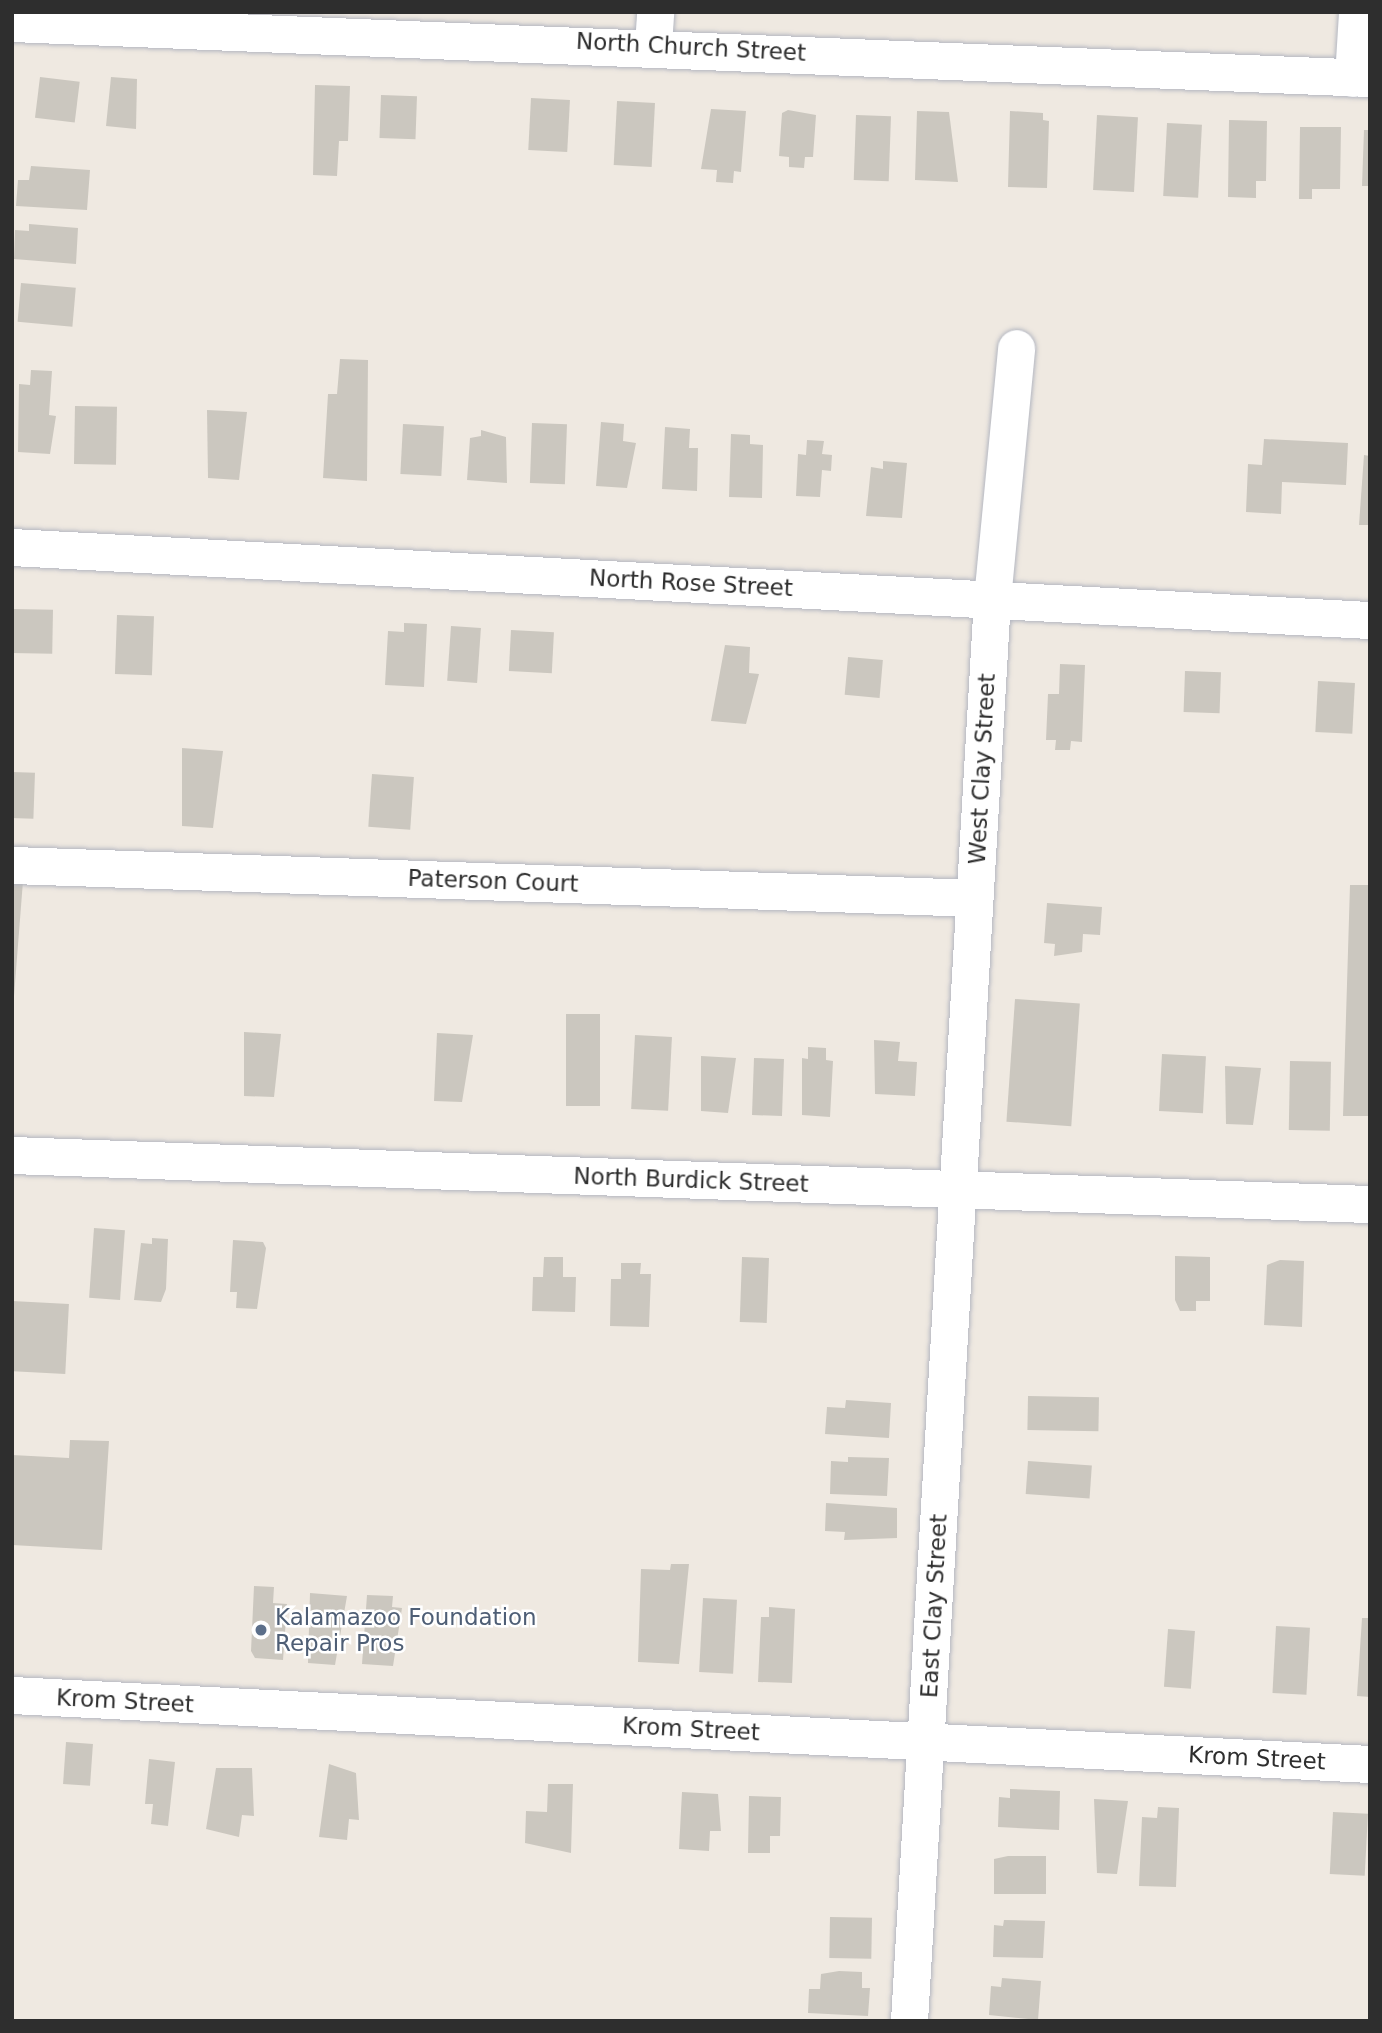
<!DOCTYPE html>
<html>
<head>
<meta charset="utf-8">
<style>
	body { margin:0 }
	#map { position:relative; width:1382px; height:2033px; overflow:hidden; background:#efe9e1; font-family:"DejaVu Sans",sans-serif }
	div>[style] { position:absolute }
	.building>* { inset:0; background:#cbc7bf; transform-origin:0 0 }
	.roads { filter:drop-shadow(0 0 2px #b4b7c1) drop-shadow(0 0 2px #b4b7c1) }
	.minor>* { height:37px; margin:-18.5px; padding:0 18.5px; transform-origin:18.5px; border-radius:18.5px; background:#fff }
	.dots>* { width:19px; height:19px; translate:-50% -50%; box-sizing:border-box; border:4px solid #fff; border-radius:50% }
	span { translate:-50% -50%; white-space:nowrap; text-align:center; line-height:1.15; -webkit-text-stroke:5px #fff; paint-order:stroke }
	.street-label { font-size:23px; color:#2e2e2e }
	.service-label { font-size:23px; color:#4e5e75 }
	.left { translate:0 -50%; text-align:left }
	.frame { position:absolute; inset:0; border:14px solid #2e2e2e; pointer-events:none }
</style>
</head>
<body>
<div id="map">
	<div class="building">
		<div style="left:40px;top:77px;width:40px;height:41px;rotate:7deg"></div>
		<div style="clip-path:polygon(111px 77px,137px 79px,136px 129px,106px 126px)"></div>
		<div style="clip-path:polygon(315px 85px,350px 86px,348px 141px,339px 141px,337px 176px,313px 175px)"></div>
		<div style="left:381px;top:95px;width:36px;height:43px;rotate:2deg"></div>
		<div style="left:531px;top:98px;width:39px;height:52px;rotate:3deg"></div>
		<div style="left:655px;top:103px;width:64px;height:38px;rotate:93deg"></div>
		<div style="clip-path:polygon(711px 109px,746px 111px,741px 172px,734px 171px,733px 183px,716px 182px,717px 170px,701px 169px)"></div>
		<div style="clip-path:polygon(788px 110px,816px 115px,813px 157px,805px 157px,804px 168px,789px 167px,789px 157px,779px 156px,782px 113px)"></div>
		<div style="clip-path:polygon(917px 111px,949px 112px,958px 182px,915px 180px)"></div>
		<div style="clip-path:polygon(1010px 111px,1043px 113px,1043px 120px,1049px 121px,1047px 188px,1008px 187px)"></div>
		<div style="left:856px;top:115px;width:35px;height:65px;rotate:2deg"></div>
		<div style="left:1097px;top:115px;width:41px;height:75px;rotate:3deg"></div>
		<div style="clip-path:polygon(1229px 120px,1267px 121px,1266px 181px,1256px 181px,1256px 198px,1228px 197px)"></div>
		<div style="left:1167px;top:123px;width:35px;height:73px;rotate:3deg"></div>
		<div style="clip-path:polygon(1300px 127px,1341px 127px,1340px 189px,1312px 189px,1312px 199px,1299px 199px)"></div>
		<div style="clip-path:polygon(1364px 130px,1370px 130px,1370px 186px,1362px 186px)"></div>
		<div style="clip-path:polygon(31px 166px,90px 170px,87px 210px,16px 206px,18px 180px,29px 180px)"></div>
		<div style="clip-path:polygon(29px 224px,78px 228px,76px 264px,14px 259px,15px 230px,29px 231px)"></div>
		<div style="left:21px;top:283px;width:55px;height:39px;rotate:5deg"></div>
		<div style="clip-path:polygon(340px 359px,368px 360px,367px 481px,323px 478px,328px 394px,337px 394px)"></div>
		<div style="clip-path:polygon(31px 370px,52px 371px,49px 415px,56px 416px,50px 454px,18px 452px,19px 384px,30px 385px)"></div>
		<div style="left:75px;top:406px;width:42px;height:58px;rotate:1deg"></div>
		<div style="clip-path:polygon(207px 410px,247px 412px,239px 480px,208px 478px)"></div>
		<div style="clip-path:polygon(601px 422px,624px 424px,623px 441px,636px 443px,627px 488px,596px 486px)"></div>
		<div style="left:532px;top:423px;width:35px;height:60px;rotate:2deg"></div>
		<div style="left:403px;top:424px;width:41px;height:50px;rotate:3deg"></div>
		<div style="clip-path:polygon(665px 427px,690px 429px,689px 448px,698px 448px,697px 491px,662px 489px)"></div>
		<div style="clip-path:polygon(481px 430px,506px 437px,507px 483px,467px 480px,470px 438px,481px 436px)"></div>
		<div style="clip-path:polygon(731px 434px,750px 435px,750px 444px,763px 445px,762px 498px,729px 497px)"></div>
		<div style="clip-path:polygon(1264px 439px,1348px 443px,1346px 485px,1282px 482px,1281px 514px,1246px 512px,1248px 464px,1262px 465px)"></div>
		<div style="clip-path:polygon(807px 440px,824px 441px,822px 454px,832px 455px,831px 471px,822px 470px,820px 497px,796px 496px,798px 454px,806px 455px)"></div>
		<div style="clip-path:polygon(1364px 455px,1370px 456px,1370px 525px,1359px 525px)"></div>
		<div style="clip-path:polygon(883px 461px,907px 463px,902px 518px,866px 516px,871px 467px,883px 469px)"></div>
		<div style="left:12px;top:609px;width:41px;height:44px;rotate:1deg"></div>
		<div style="left:117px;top:615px;width:37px;height:59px;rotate:2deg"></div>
		<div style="clip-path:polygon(404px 623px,427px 624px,424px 687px,385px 685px,388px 631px,404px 632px)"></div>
		<div style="left:451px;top:626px;width:30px;height:55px;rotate:4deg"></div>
		<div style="left:511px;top:630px;width:43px;height:41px;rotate:3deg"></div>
		<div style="clip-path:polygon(725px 645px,750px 647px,749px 673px,759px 674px,746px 724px,711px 721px)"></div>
		<div style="left:848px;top:657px;width:35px;height:38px;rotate:5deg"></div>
		<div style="clip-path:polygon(1060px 664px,1085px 665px,1082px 742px,1071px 741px,1070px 750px,1055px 750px,1056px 740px,1046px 740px,1048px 694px,1059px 694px)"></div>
		<div style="left:1185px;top:671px;width:36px;height:41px;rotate:2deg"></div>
		<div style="left:1318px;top:681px;width:37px;height:51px;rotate:3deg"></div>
		<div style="clip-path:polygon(182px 748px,223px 751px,213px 828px,182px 826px)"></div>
		<div style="left:12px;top:772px;width:23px;height:46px;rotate:2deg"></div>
		<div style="left:372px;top:774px;width:42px;height:53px;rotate:4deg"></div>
		<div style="clip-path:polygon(12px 880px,23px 881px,14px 996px,12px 995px)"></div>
		<div style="clip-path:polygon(1350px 885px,1370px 885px,1370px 1116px,1343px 1116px)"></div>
		<div style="clip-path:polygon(1047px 903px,1102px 907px,1100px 935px,1083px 934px,1082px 952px,1054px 956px,1055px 944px,1044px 943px)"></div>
		<div style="left:1015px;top:999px;width:65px;height:123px;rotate:4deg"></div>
		<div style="left:566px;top:1014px;width:34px;height:92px"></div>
		<div style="clip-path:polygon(244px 1032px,281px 1034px,274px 1097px,244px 1096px)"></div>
		<div style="clip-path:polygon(437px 1033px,473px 1035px,462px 1102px,434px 1101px)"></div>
		<div style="left:635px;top:1035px;width:37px;height:74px;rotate:3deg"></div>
		<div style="clip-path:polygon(874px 1040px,900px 1042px,898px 1061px,917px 1062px,915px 1096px,875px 1094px)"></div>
		<div style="clip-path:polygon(808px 1047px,826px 1048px,826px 1060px,833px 1061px,830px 1117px,802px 1115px,802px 1058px,808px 1059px)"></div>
		<div style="left:1162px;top:1054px;width:44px;height:57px;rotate:3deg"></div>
		<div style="clip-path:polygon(701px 1056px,736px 1058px,728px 1113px,701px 1111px)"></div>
		<div style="left:754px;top:1058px;width:30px;height:57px;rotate:2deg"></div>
		<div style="left:1290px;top:1061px;width:41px;height:69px;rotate:1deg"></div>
		<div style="clip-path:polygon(1225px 1066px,1261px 1068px,1253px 1125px,1226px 1124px)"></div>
		<div style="left:94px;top:1228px;width:31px;height:70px;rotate:4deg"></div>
		<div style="clip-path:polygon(152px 1238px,168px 1239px,166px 1289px,161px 1302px,134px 1300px,141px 1243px,152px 1244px)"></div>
		<div style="clip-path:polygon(233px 1240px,263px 1242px,266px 1248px,257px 1309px,236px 1308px,237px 1292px,230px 1292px)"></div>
		<div style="clip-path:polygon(1175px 1256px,1210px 1257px,1210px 1301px,1196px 1301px,1196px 1311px,1180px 1311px,1175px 1300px)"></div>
		<div style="clip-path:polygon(544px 1257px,563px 1257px,563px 1277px,576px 1277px,575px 1312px,532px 1311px,533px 1277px,543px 1277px)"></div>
		<div style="left:742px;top:1257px;width:27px;height:65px;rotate:2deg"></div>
		<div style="clip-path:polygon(1280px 1260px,1304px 1261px,1302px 1327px,1264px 1325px,1267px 1265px)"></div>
		<div style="clip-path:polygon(621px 1263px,641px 1263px,640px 1274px,651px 1274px,649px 1327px,610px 1326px,611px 1279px,621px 1279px)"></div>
		<div style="left:12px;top:1301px;width:57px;height:70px;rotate:3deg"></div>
		<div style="left:1028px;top:1396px;width:71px;height:34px;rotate:1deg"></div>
		<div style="clip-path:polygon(846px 1400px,891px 1403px,889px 1438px,825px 1434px,827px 1407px,845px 1408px)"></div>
		<div style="clip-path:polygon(70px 1440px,109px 1441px,102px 1550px,12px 1545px,12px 1455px,69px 1458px)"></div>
		<div style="clip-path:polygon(848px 1457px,889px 1458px,887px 1496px,830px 1494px,831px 1461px,848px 1462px)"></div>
		<div style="left:1028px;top:1461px;width:64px;height:33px;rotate:4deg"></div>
		<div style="clip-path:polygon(826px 1503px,897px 1508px,897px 1538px,844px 1540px,845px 1532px,825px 1531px)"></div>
		<div style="clip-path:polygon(671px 1564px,689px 1564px,679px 1664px,638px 1662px,641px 1569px,670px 1570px)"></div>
		<div style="clip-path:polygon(254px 1586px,274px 1587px,273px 1603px,287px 1604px,283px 1660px,255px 1658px,251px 1651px)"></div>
		<div style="clip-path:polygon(310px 1593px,347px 1596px,335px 1665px,308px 1663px)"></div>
		<div style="clip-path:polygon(367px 1595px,393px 1596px,392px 1607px,402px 1608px,393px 1666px,362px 1664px)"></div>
		<div style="left:703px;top:1598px;width:34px;height:74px;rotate:3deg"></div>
		<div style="clip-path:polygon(769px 1607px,795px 1609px,792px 1683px,758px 1682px,761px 1617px,769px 1617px)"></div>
		<div style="clip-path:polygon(1362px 1618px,1370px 1618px,1370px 1697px,1357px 1696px)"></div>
		<div style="left:1276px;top:1626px;width:34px;height:67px;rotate:3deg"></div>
		<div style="left:1168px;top:1629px;width:27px;height:58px;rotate:4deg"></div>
		<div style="left:66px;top:1742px;width:27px;height:42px;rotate:4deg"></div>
		<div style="clip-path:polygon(149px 1759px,175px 1762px,168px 1826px,151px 1824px,153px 1804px,145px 1804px)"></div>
		<div style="clip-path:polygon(329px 1764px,356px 1773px,359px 1820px,349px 1819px,347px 1840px,319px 1837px)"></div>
		<div style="clip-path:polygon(216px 1768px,252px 1768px,254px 1816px,242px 1815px,239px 1837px,206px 1829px)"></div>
		<div style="clip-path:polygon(548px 1784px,573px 1784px,571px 1853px,525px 1843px,526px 1811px,547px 1812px)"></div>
		<div style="clip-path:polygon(1010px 1789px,1060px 1791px,1059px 1830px,998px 1827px,999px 1797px,1010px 1798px)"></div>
		<div style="clip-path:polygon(682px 1792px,718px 1794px,721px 1831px,710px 1831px,709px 1851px,679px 1849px)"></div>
		<div style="clip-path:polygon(749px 1796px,781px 1797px,780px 1836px,770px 1836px,770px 1853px,748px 1853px)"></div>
		<div style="clip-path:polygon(1094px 1799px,1128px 1801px,1117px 1874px,1097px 1873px)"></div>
		<div style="clip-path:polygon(1158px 1807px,1179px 1808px,1176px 1887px,1139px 1886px,1142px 1817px,1157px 1818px)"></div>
		<div style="left:1333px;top:1812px;width:35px;height:62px;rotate:3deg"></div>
		<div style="clip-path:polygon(1008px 1856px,1046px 1856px,1046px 1894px,994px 1894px,994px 1859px)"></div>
		<div style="left:830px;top:1917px;width:42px;height:41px;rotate:1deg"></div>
		<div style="clip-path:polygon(1004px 1920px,1045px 1921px,1043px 1958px,993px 1957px,994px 1925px,1003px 1926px)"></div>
		<div style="clip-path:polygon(839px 1971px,862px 1972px,862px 1988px,870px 1988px,868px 2016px,808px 2013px,809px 1989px,820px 1989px,821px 1974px)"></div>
		<div style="clip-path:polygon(1002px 1978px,1041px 1981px,1038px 2020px,989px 2015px,991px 1986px,1001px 1987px)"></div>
	</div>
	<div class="roads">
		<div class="minor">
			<div style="left:12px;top:23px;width:1359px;rotate:2.32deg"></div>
			<div style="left:653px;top:44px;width:32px;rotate:-86deg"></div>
			<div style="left:1353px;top:78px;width:66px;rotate:-86.5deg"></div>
			<div style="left:12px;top:547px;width:1360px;rotate:3.08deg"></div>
			<div style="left:12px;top:865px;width:963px;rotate:1.96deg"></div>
			<div style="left:12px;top:1155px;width:1359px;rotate:2.07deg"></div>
			<div style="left:12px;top:1695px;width:1360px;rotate:2.91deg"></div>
			<div style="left:909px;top:2021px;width:1424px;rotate:-86.66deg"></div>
			<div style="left:992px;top:599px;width:252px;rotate:-84.5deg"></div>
		</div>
	</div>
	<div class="dots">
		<div style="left:261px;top:1630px;background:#5c6f8a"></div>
	</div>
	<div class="street-label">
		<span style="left:691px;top:47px;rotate:3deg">North Church Street</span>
		<span style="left:691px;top:583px;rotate:3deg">North Rose Street</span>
		<span style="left:982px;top:769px;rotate:-87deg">West Clay Street</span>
		<span style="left:493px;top:881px;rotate:2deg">Paterson Court</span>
		<span style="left:691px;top:1180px;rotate:2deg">North Burdick Street</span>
		<span style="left:934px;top:1606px;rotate:-87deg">East Clay Street</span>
		<span style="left:125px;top:1701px;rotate:3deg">Krom Street</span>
		<span style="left:691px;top:1729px;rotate:3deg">Krom Street</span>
		<span style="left:1257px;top:1758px;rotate:3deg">Krom Street</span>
	</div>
	<div class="service-label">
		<span class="left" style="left:275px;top:1630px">Kalamazoo Foundation<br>Repair Pros</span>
	</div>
	<div class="frame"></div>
</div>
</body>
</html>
